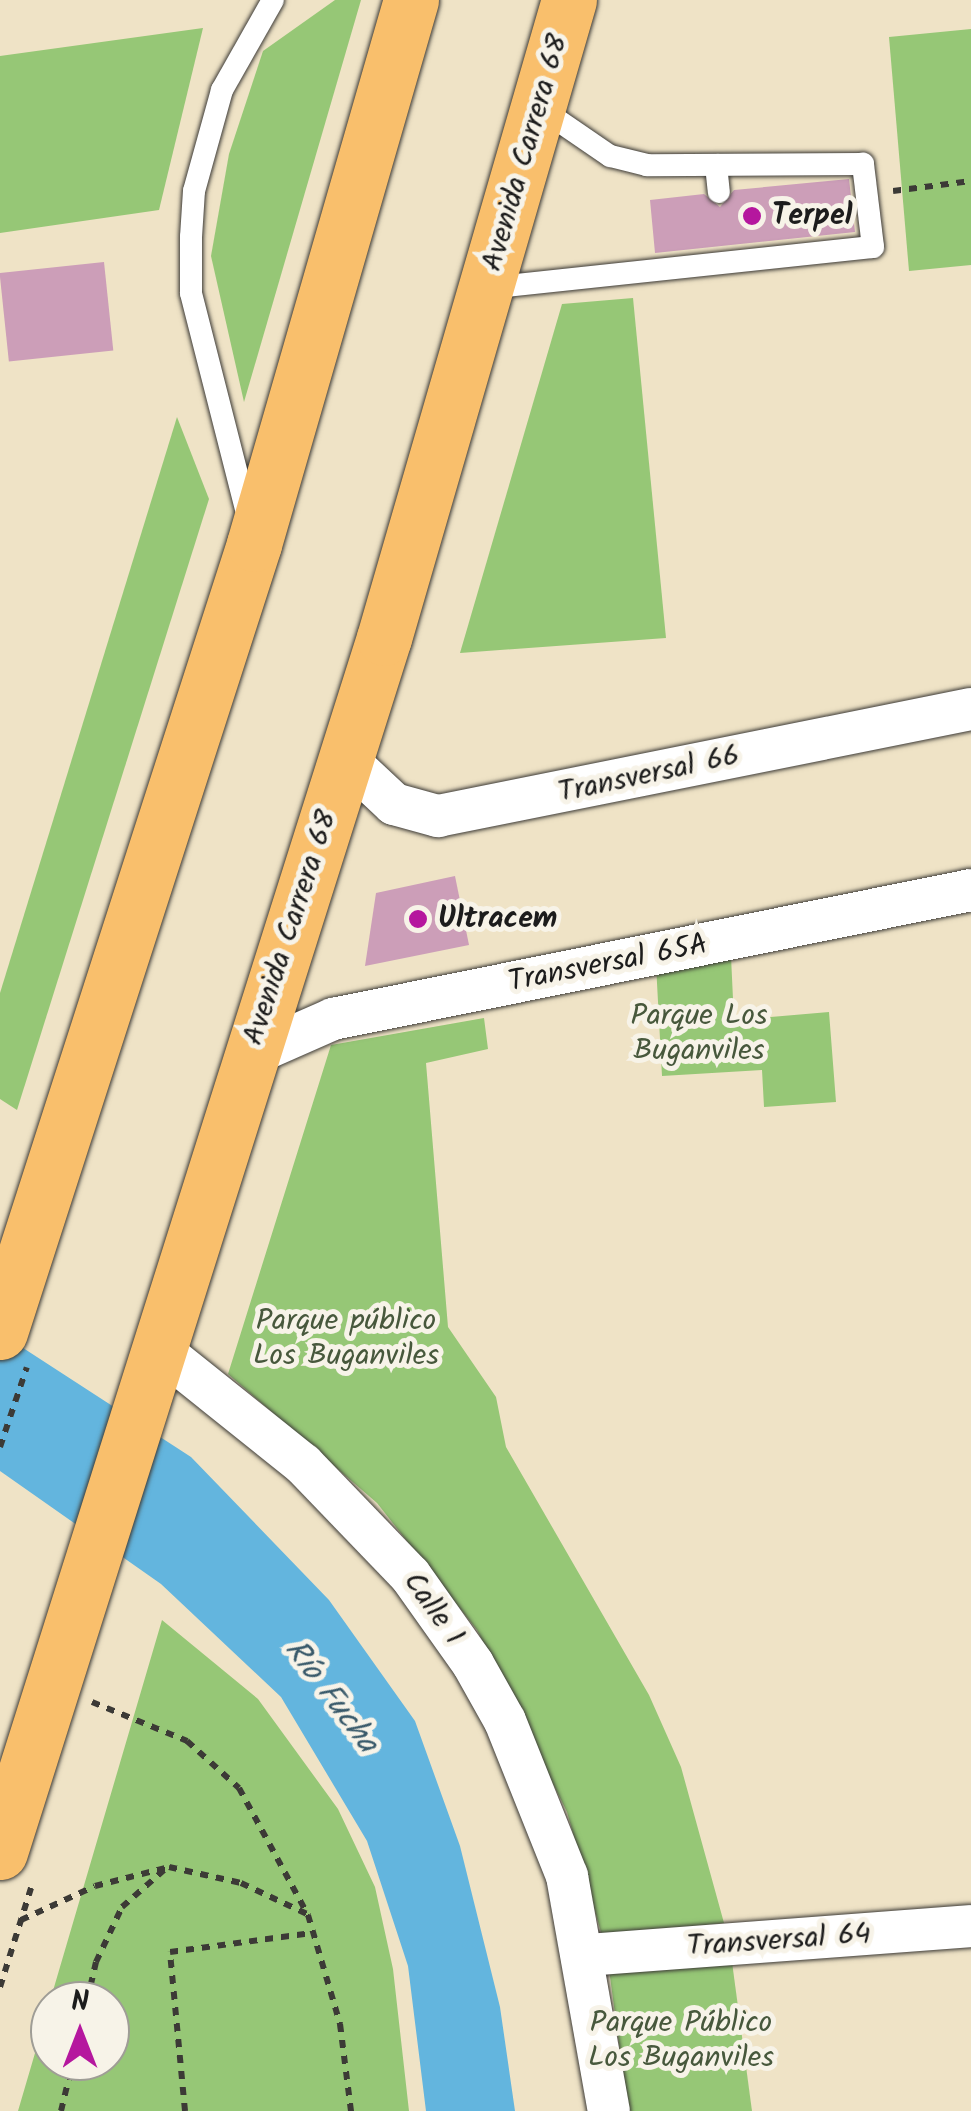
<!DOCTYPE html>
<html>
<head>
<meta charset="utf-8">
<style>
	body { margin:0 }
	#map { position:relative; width:971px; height:2111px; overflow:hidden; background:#efe3c6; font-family:Kalam,sans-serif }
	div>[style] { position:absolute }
	.green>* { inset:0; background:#96c776 }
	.water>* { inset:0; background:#63b5de }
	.building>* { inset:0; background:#cc9eb8; transform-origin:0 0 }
	.path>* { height:6px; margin-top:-3px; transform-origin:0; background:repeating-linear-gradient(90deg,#3c3a36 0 8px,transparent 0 16px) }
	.roads { filter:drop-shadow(0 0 2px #3c3a36) drop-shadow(0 0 2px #3c3a36) }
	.service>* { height:22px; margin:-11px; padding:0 11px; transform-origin:11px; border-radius:11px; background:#fff }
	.minor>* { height:42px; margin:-21px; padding:0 21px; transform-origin:21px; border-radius:21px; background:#fff }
	.primary>* { height:55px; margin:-27.5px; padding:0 27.5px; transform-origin:27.5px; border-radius:27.5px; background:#f9bf6c }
	.dots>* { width:28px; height:28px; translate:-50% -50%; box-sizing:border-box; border:5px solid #f7f3e8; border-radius:50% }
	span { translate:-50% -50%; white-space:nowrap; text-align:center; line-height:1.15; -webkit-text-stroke:10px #f7f3e8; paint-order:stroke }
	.street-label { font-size:30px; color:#1c1c1c }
	.poi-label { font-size:30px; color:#1c1c1c; font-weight:700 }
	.left { translate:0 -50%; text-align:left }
	.park-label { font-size:30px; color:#47583c }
	.water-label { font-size:32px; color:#38596a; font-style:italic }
	.north { position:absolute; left:30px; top:1981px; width:100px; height:100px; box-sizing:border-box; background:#f7f3e8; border:2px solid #9f9d96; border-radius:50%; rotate:0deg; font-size:28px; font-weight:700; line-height:40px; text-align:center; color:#1c1c1c }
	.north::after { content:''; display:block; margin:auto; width:35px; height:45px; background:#b5179e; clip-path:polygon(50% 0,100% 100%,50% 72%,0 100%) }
</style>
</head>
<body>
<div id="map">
	<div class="green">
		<div style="clip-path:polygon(335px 0,361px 0,244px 402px,211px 256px,229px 154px,263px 51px)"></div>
		<div style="clip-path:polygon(203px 28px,159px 210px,0 233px,0 56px)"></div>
		<div style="clip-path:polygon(971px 29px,971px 265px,909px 271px,889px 37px)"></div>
		<div style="clip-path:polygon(633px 298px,666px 638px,460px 653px,562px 304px)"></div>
		<div style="clip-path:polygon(177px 417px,209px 499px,17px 1110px,0 1099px,0 993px)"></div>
		<div style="clip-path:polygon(730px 935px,734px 1020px,829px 1012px,836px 1102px,764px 1107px,762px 1070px,662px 1076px,655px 946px)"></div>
		<div style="clip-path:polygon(484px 1018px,488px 1049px,426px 1063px,448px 1327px,496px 1397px,506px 1447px,649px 1695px,681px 1767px,724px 1923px,602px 1936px,567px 1812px,477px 1630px,377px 1503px,228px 1374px,331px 1045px)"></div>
		<div style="clip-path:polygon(162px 1620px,258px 1699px,338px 1809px,375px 1887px,393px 1969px,409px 2111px,18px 2111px,50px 2002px,50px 2061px,110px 2061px,110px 2001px,50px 2001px)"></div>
		<div style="clip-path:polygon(732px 1962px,752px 2111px,628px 2111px,609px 1969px)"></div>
	</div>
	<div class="water">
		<div style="clip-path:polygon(0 1333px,191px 1457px,329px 1600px,415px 1721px,460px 1846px,500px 2007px,515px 2111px,426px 2111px,408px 1966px,367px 1841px,281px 1697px,161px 1584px,0 1471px)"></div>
	</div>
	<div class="building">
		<div style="clip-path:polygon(849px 179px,855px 232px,655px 253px,650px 200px,704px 194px,720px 207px,734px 190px)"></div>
		<div style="left:104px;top:262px;width:89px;height:105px;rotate:84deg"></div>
		<div style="clip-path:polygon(455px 876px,469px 945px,365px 966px,376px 893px)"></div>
	</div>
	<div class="path">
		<div style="left:893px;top:191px;width:79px;rotate:-7.3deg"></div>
		<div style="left:0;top:1447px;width:84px;rotate:-71.4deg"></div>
		<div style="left:92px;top:1702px;width:103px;rotate:22.3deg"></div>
		<div style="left:187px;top:1741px;width:70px;rotate:42.1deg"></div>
		<div style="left:239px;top:1788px;width:145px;rotate:61.5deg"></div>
		<div style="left:308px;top:1915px;width:114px;rotate:73.6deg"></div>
		<div style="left:340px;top:2024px;width:88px;rotate:82.8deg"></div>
		<div style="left:21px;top:1920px;width:81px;rotate:-24.7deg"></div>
		<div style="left:95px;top:1886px;width:76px;rotate:-14.4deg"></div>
		<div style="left:169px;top:1867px;width:74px;rotate:12.5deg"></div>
		<div style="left:241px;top:1883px;width:73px;rotate:25.2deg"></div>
		<div style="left:0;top:1987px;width:104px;rotate:-72.6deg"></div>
		<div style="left:87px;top:2001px;width:40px;rotate:-77deg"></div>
		<div style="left:96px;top:1962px;width:61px;rotate:-64.7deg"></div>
		<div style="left:122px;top:1907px;width:56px;rotate:-41.4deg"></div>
		<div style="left:61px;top:2111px;width:51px;rotate:-76.5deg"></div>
		<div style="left:185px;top:2111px;width:160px;rotate:-95.4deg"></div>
		<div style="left:170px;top:1952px;width:143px;rotate:-7.6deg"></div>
	</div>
	<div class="roads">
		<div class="service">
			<div style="left:716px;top:165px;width:27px;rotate:84deg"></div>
			<div style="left:488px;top:288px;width:387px;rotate:-6.1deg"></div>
			<div style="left:873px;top:247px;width:84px;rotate:-96.9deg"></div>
			<div style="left:863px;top:164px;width:216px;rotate:179.7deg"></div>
			<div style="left:647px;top:165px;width:38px;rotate:-166deg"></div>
			<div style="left:610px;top:156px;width:85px;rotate:-145.6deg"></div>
			<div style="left:248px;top:517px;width:231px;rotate:-104.3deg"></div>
			<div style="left:191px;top:293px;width:56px;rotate:-90deg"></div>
			<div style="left:191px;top:237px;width:46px;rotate:-86.3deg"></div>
			<div style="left:194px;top:191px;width:105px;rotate:-74.5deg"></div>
			<div style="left:222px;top:90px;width:103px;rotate:-60.5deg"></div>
		</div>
		<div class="minor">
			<div style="left:346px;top:759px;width:66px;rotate:43.2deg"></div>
			<div style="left:394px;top:804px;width:46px;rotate:15.3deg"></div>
			<div style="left:438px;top:816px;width:544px;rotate:-11.35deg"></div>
			<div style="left:251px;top:1055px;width:90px;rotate:-23.7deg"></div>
			<div style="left:333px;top:1019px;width:651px;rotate:-11.43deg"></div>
			<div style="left:158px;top:1348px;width:186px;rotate:38.7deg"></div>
			<div style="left:303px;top:1464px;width:154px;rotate:46.1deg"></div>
			<div style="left:410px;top:1575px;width:109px;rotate:54.7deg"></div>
			<div style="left:473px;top:1664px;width:65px;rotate:60.7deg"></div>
			<div style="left:505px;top:1721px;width:167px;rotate:68.2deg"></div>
			<div style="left:567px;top:1876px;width:239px;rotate:79.9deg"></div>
			<div style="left:586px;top:1955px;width:386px;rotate:-4.3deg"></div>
		</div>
		<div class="primary">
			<div style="left:0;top:1332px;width:828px;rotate:-72.13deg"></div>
			<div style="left:254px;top:544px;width:566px;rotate:-73.9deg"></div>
			<div style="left:0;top:1852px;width:1273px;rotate:-72.45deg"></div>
			<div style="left:384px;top:638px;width:664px;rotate:-73.83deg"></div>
		</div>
	</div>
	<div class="dots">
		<div style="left:752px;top:216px;background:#b5179e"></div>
		<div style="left:418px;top:919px;background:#b5179e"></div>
	</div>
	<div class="street-label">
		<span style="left:526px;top:153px;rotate:-74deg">Avenida Carrera 68</span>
		<span style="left:649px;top:775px;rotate:-12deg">Transversal 66</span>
		<span style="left:291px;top:928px;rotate:-72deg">Avenida Carrera 68</span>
		<span style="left:608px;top:964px;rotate:-11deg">Transversal 65A</span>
		<span style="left:433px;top:1609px;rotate:54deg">Calle 1</span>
		<span style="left:779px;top:1941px;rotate:-4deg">Transversal 64</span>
	</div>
	<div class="poi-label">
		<span class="left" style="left:772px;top:216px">Terpel</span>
		<span class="left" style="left:438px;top:919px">Ultracem</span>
	</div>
	<div class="park-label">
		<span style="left:699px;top:1033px">Parque Los<br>Buganviles</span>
		<span style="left:346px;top:1338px">Parque público<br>Los Buganviles</span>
		<span style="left:681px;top:2040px">Parque Público<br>Los Buganviles</span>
	</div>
	<div class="water-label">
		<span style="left:330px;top:1697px;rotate:53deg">Río Fucha</span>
	</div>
	<div class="north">N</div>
</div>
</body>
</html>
